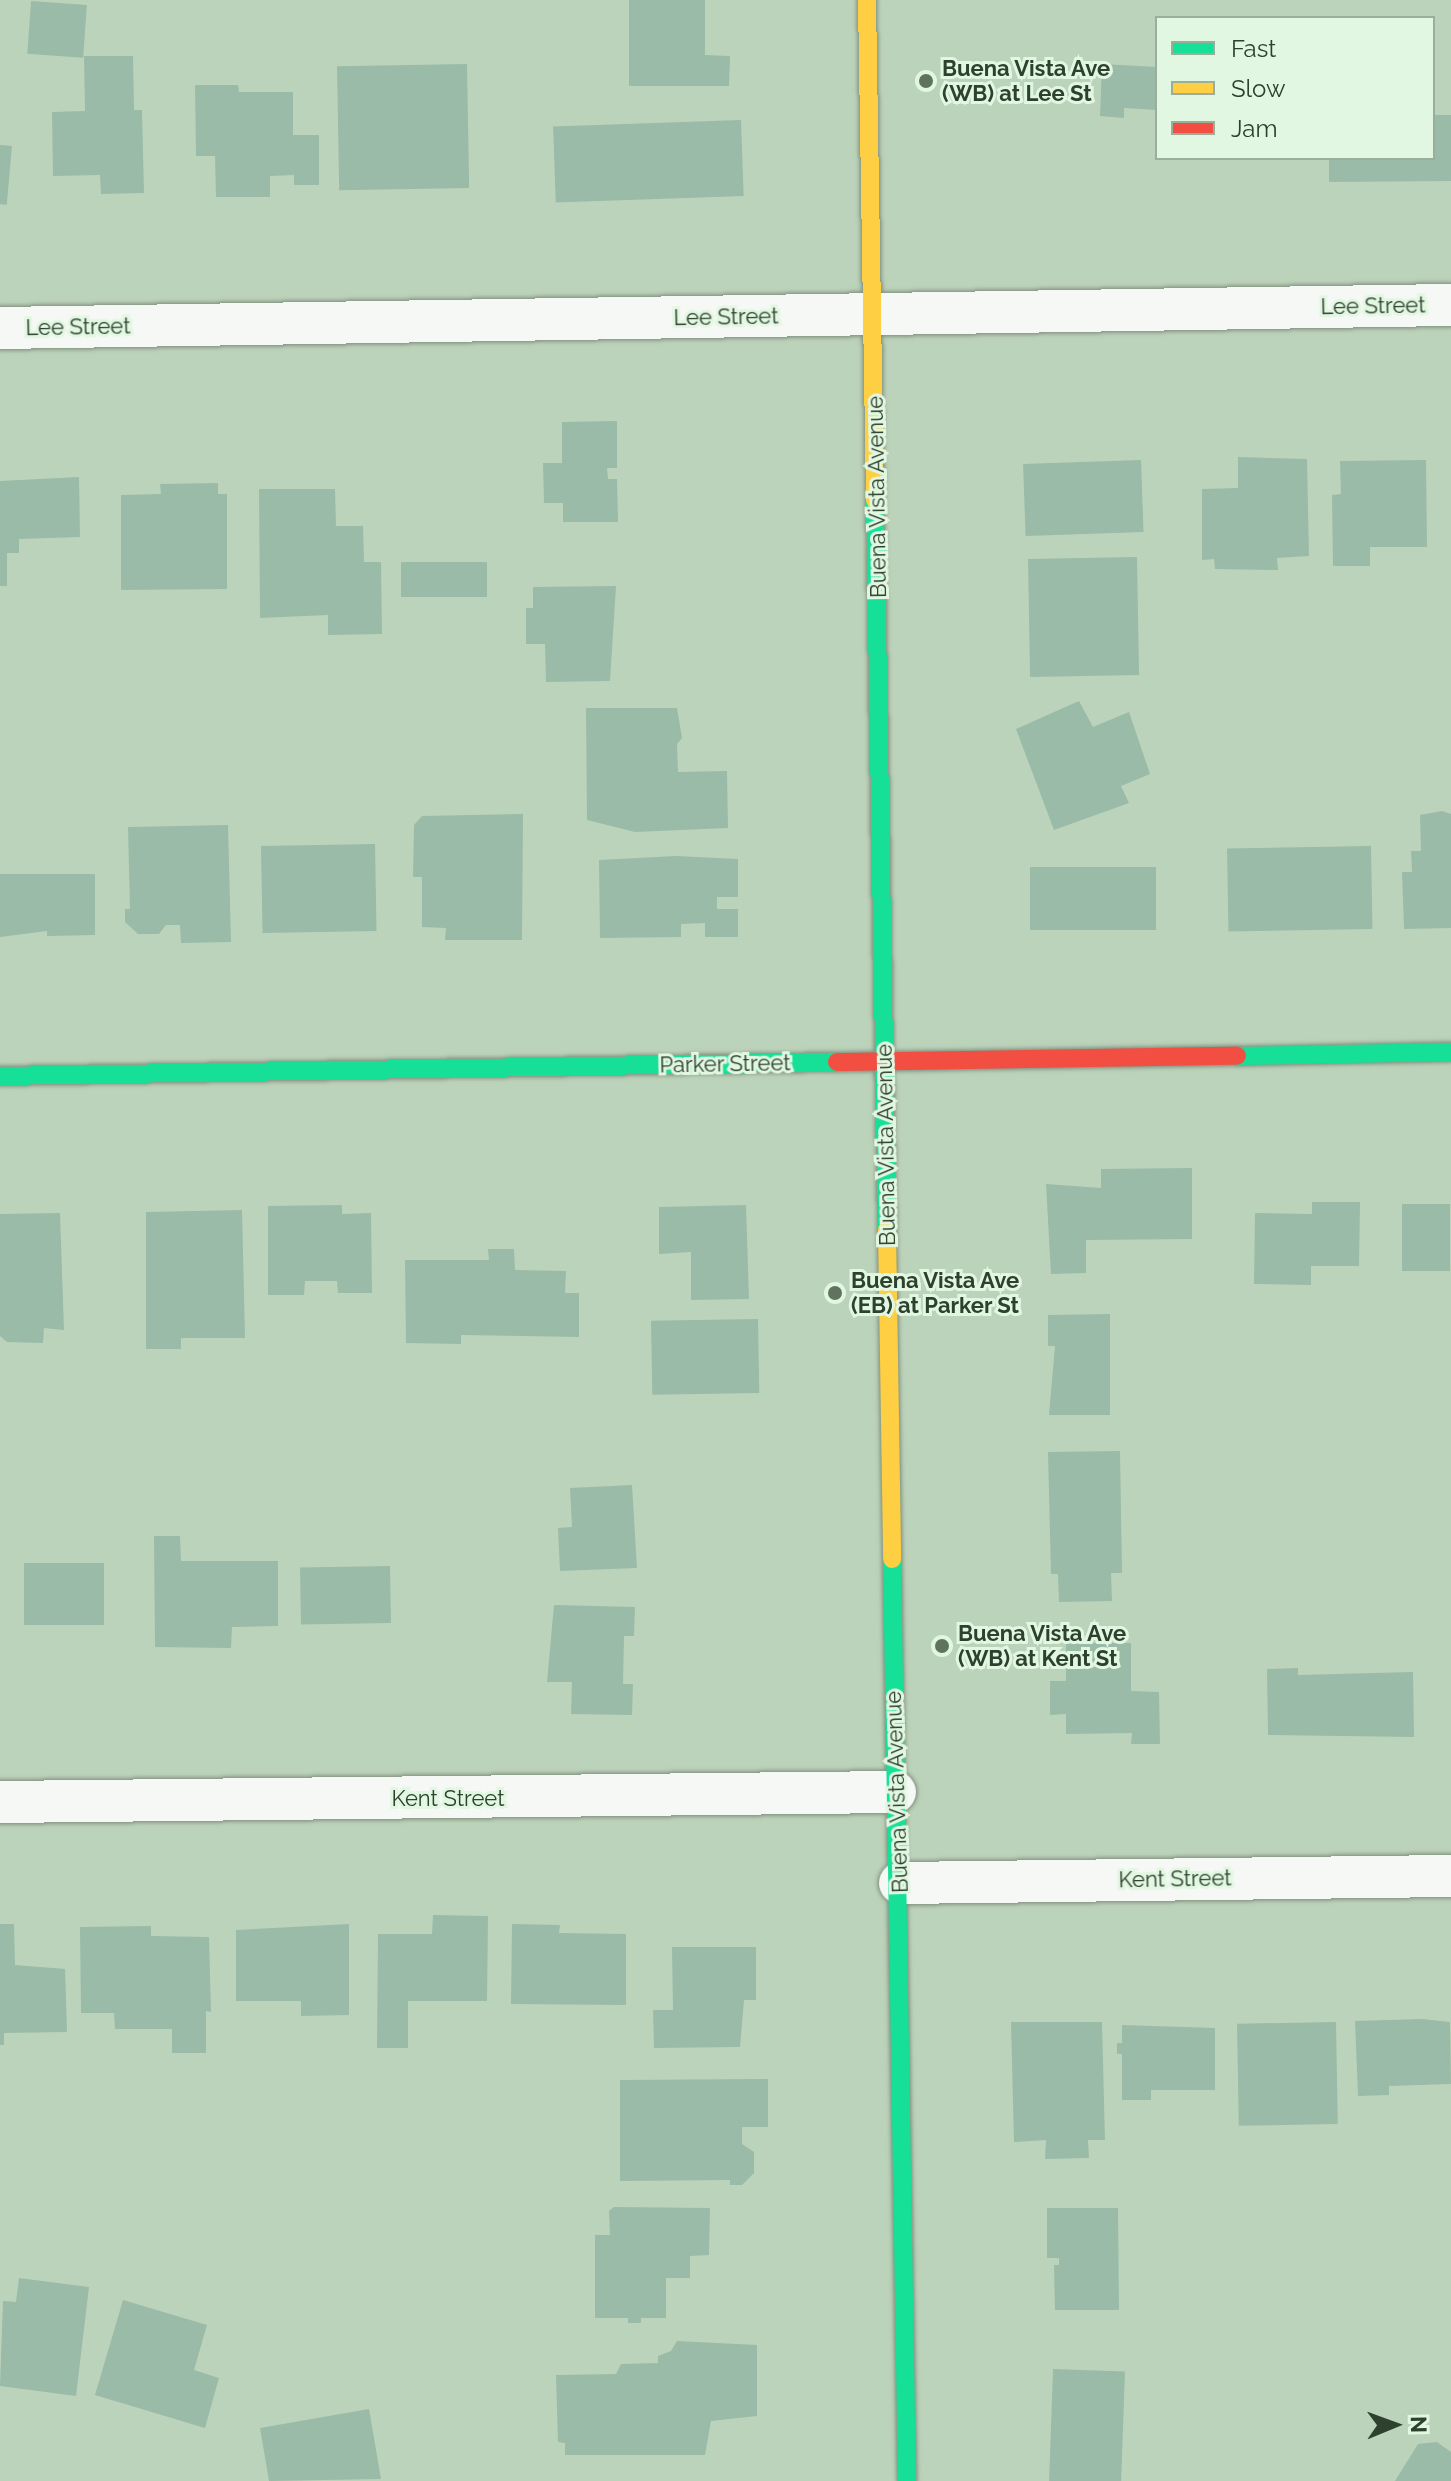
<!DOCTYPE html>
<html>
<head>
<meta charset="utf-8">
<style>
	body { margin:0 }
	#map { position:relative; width:1451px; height:2481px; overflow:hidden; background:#bcd3bb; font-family:Raleway,sans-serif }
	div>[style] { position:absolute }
	.building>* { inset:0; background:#9abba7; transform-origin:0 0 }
	.roads { filter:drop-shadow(0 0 2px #80917f) drop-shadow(0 0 2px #80917f) }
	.street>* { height:42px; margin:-21px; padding:0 21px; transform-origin:21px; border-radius:21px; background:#f5f8f5 }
	.fast>* { height:18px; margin:-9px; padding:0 9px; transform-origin:9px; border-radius:9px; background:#16e098 }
	.slow>* { height:18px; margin:-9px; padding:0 9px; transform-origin:9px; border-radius:9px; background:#ffcf43 }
	.jam>* { height:18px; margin:-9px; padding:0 9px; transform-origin:9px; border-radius:9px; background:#f24e42 }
	.dots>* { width:22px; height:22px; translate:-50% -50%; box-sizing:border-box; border:4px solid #e2f7e1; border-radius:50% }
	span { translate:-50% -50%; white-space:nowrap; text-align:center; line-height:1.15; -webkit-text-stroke:6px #e2f7e1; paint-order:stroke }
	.poi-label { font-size:22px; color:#2e402e; font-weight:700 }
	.left { translate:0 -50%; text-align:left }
	.street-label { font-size:22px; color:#2e402e }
	.legend { position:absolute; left:1155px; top:16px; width:280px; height:144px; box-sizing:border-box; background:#e2f7e1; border:2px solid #9aae99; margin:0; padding:10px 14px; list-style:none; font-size:24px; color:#2e402e }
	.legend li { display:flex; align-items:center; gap:16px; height:40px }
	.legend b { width:40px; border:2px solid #9aae99 }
	.north { position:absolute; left:1355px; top:2385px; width:80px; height:80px; -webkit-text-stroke:6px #e2f7e1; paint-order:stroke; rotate:89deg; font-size:22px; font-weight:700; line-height:32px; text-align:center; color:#2e402e }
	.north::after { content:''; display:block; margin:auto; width:28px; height:36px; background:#2e402e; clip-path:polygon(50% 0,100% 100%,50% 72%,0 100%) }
</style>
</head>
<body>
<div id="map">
	<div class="building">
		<div style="clip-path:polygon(629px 0,705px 0,705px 55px,730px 56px,729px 86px,629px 86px)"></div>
		<div style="left:31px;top:1px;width:56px;height:53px;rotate:4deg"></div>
		<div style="clip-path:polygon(84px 56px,133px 56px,134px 110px,142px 110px,144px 193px,101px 194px,100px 175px,53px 176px,52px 112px,85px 111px)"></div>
		<div style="left:467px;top:64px;width:124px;height:130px;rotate:89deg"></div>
		<div style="clip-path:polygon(1102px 64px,1157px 67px,1157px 110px,1124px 108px,1124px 118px,1100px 116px)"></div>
		<div style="clip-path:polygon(195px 85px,238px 85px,239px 92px,293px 92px,293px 135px,319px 135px,319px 185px,294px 185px,294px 175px,270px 176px,270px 197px,216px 197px,215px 156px,196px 156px)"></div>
		<div style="clip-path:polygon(1433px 115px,1451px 115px,1451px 181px,1329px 182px,1329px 158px,1433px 158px)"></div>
		<div style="left:741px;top:120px;width:76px;height:188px;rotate:88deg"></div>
		<div style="left:0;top:145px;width:12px;height:59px;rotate:5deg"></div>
		<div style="clip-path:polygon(617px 421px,617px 468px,607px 468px,608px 479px,617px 479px,618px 522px,563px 522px,563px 503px,544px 503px,543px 463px,562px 463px,562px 422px)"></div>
		<div style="clip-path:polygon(1238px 457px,1307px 459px,1309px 556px,1277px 558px,1278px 570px,1215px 569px,1214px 559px,1202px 560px,1202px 489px,1238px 488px)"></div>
		<div style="left:1141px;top:460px;width:72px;height:118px;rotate:88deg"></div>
		<div style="clip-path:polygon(1426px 460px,1427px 547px,1370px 547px,1370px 566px,1333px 566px,1332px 495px,1341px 494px,1340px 461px)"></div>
		<div style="clip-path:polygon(79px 477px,80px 537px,19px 539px,19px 553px,7px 553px,7px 586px,0 586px,0 481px)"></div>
		<div style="clip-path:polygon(218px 483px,218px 494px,227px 494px,227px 589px,121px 590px,121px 495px,161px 494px,160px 484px)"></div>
		<div style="clip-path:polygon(259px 489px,335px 489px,336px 526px,363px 526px,364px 562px,381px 562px,382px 634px,328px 635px,328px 615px,260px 618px)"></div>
		<div style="left:1137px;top:557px;width:118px;height:109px;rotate:89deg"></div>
		<div style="left:487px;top:562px;width:35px;height:86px;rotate:90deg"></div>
		<div style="clip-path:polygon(616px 586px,610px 681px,546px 682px,545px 644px,526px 644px,526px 608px,533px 608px,533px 587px)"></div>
		<div style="clip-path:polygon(1079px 701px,1093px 727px,1129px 712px,1150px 774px,1121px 786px,1129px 803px,1054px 830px,1016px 729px)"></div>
		<div style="clip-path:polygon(586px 708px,677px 708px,682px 738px,677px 744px,678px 772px,727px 771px,728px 828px,635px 832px,587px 820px)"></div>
		<div style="clip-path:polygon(1442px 811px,1451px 814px,1451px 928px,1404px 929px,1402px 872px,1412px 872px,1411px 851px,1421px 851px,1420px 815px)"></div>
		<div style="clip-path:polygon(523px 814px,522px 940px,445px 940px,446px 928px,422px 927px,422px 877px,413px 877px,414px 825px,422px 816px)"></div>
		<div style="clip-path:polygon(228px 825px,231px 942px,181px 943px,180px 925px,166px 925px,159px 934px,138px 934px,125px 922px,125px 909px,130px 909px,128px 827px)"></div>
		<div style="left:375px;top:844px;width:87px;height:114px;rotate:89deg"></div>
		<div style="left:1371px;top:846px;width:83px;height:144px;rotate:89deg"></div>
		<div style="clip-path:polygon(676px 856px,738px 859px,738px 897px,717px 897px,717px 909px,738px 909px,738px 937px,705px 937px,705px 923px,681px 924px,681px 937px,600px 938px,599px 860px)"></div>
		<div style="left:1156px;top:867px;width:63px;height:126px;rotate:90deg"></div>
		<div style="clip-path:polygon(0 874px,95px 874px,95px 935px,47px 936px,47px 931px,0 937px)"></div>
		<div style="clip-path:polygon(1192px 1168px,1192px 1239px,1086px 1240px,1086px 1273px,1051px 1274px,1046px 1184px,1101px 1188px,1101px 1169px)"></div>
		<div style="clip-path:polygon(1312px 1202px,1360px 1202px,1359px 1266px,1311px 1266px,1311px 1285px,1254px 1284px,1255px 1213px,1312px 1214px)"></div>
		<div style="left:1402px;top:1204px;width:48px;height:67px"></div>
		<div style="clip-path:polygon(342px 1205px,342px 1214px,371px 1213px,372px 1293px,338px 1293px,337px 1281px,305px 1281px,304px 1295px,268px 1295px,268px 1206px)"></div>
		<div style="clip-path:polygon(746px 1205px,749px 1299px,691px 1300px,691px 1252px,659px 1254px,659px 1207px)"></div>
		<div style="clip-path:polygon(242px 1210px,245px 1338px,181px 1338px,181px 1349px,146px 1349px,146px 1212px)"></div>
		<div style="clip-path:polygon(60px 1213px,64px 1330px,44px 1328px,43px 1343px,7px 1342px,0 1336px,0 1214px)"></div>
		<div style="clip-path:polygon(488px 1249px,514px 1249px,515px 1270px,566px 1271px,565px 1293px,579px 1293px,579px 1337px,461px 1335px,461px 1344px,406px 1343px,405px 1260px,489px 1260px)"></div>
		<div style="clip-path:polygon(1110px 1314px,1110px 1415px,1049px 1415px,1055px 1346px,1048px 1346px,1048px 1315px)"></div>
		<div style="left:758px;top:1319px;width:74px;height:107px;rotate:89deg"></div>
		<div style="clip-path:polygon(1120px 1451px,1122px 1573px,1111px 1573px,1112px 1601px,1059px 1602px,1058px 1574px,1051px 1574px,1048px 1452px)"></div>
		<div style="clip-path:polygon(632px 1485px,637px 1568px,560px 1571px,558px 1528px,572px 1527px,570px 1488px)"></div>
		<div style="clip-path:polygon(154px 1536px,180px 1536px,181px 1561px,278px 1561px,278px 1626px,232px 1627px,231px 1648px,155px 1647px)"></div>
		<div style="left:24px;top:1563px;width:80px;height:62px"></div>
		<div style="left:390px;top:1566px;width:57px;height:90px;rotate:89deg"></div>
		<div style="clip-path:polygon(554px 1605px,635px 1607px,634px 1636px,624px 1636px,623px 1684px,633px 1684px,632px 1715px,571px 1714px,572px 1682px,547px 1682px)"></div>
		<div style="clip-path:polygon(1066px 1643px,1131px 1643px,1131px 1691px,1159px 1692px,1160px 1744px,1131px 1744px,1132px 1733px,1066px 1734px,1066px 1714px,1050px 1715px,1050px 1681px,1066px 1681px)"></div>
		<div style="clip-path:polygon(1298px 1668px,1298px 1675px,1413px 1672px,1414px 1737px,1268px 1735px,1267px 1669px)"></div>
		<div style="clip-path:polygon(433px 1915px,488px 1916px,487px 2001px,408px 2001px,408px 2048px,377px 2048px,378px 1934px,432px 1934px)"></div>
		<div style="clip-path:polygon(0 1924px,14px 1924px,15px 1965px,65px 1969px,67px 2032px,4px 2033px,4px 2045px,0 2045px)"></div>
		<div style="clip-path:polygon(349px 1924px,349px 2015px,301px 2016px,301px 2001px,236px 2001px,236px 1930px)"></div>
		<div style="clip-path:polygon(512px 1924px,560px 1925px,559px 1933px,626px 1934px,626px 2005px,511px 2004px)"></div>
		<div style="clip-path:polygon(151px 1926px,151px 1936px,209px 1937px,211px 2012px,206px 2011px,206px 2053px,172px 2053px,172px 2029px,115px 2029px,114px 2013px,81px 2013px,80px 1927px)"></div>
		<div style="clip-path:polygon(672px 1947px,756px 1947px,756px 2000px,744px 2000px,740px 2047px,654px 2048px,653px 2010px,673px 2010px)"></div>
		<div style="clip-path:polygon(1422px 2019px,1450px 2022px,1451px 2084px,1389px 2086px,1389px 2095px,1358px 2096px,1355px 2021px)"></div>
		<div style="clip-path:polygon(1011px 2022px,1102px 2022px,1105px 2140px,1088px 2140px,1089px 2158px,1045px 2159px,1046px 2140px,1014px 2142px)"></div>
		<div style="left:1336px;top:2022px;width:102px;height:99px;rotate:89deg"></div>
		<div style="clip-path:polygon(1122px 2025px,1215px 2028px,1215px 2090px,1151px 2090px,1151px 2100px,1122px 2100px,1122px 2054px,1117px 2054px,1117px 2043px,1122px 2043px)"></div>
		<div style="clip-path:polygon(768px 2079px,768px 2127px,742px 2127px,742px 2144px,754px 2152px,754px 2173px,742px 2185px,730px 2185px,730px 2180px,620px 2181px,620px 2080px)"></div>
		<div style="clip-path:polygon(614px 2207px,710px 2208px,709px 2255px,690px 2256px,690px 2278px,666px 2278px,666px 2318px,641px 2318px,641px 2323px,628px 2323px,628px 2318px,595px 2318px,595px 2235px,610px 2235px,609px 2211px)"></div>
		<div style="clip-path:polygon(1047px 2208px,1118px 2208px,1119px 2310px,1055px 2310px,1054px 2265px,1059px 2265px,1059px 2258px,1047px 2258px)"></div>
		<div style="clip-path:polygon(19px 2278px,89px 2287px,76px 2396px,0 2386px,3px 2301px,16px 2302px)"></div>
		<div style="clip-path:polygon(123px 2300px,207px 2325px,194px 2370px,219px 2378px,205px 2428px,95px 2395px)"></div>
		<div style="clip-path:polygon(677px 2341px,757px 2345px,757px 2416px,711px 2421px,705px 2455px,565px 2455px,565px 2443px,558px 2442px,556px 2375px,616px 2374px,621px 2364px,658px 2363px,658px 2356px,671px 2351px)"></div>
		<div style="left:1053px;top:2369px;width:72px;height:112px;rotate:2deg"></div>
		<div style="clip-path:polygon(369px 2409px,381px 2479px,269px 2481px,260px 2428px)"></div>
		<div style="clip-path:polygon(1437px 2442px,1451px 2452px,1451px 2481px,1395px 2481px,1418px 2444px)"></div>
	</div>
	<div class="roads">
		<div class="street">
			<div style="left:0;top:328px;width:1451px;rotate:-0.91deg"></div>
			<div style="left:0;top:1802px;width:895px;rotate:-0.64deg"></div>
			<div style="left:900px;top:1883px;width:551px;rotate:-0.73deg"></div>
		</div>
		<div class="fast">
			<div style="left:875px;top:500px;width:730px;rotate:89.06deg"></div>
			<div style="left:1237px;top:1056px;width:214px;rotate:-1.1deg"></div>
			<div style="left:0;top:1076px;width:837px;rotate:-0.96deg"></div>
			<div style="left:892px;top:1559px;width:922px;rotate:89.07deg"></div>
		</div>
		<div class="slow">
			<div style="left:867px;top:0;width:500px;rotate:89.08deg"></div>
			<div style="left:887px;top:1230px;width:329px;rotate:89.1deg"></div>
		</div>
		<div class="jam">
			<div style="left:837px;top:1062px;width:400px;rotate:-0.9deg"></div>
		</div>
	</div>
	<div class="dots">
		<div style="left:926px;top:81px;background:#60735f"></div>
		<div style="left:835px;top:1293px;background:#60735f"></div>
		<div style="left:942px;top:1646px;background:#60735f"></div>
	</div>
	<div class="poi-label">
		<span class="left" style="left:942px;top:81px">Buena Vista Ave<br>(WB) at Lee St</span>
		<span class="left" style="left:851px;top:1293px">Buena Vista Ave<br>(EB) at Parker St</span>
		<span class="left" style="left:958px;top:1646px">Buena Vista Ave<br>(WB) at Kent St</span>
	</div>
	<div class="street-label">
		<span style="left:1373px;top:306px;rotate:-1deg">Lee Street</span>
		<span style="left:726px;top:317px;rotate:-1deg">Lee Street</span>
		<span style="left:78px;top:327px;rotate:-1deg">Lee Street</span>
		<span style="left:877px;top:497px;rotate:-91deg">Buena Vista Avenue</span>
		<span style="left:725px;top:1064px;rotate:-1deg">Parker Street</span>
		<span style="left:886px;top:1145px;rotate:-91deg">Buena Vista Avenue</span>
		<span style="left:897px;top:1792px;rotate:-92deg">Buena Vista Avenue</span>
		<span style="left:448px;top:1799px">Kent Street</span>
		<span style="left:1175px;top:1879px;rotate:-1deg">Kent Street</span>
	</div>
	<ul class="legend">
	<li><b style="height:10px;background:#16e098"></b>Fast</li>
	<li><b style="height:10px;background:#ffcf43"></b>Slow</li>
	<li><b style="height:10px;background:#f24e42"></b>Jam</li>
	</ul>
	<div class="north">N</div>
</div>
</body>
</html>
